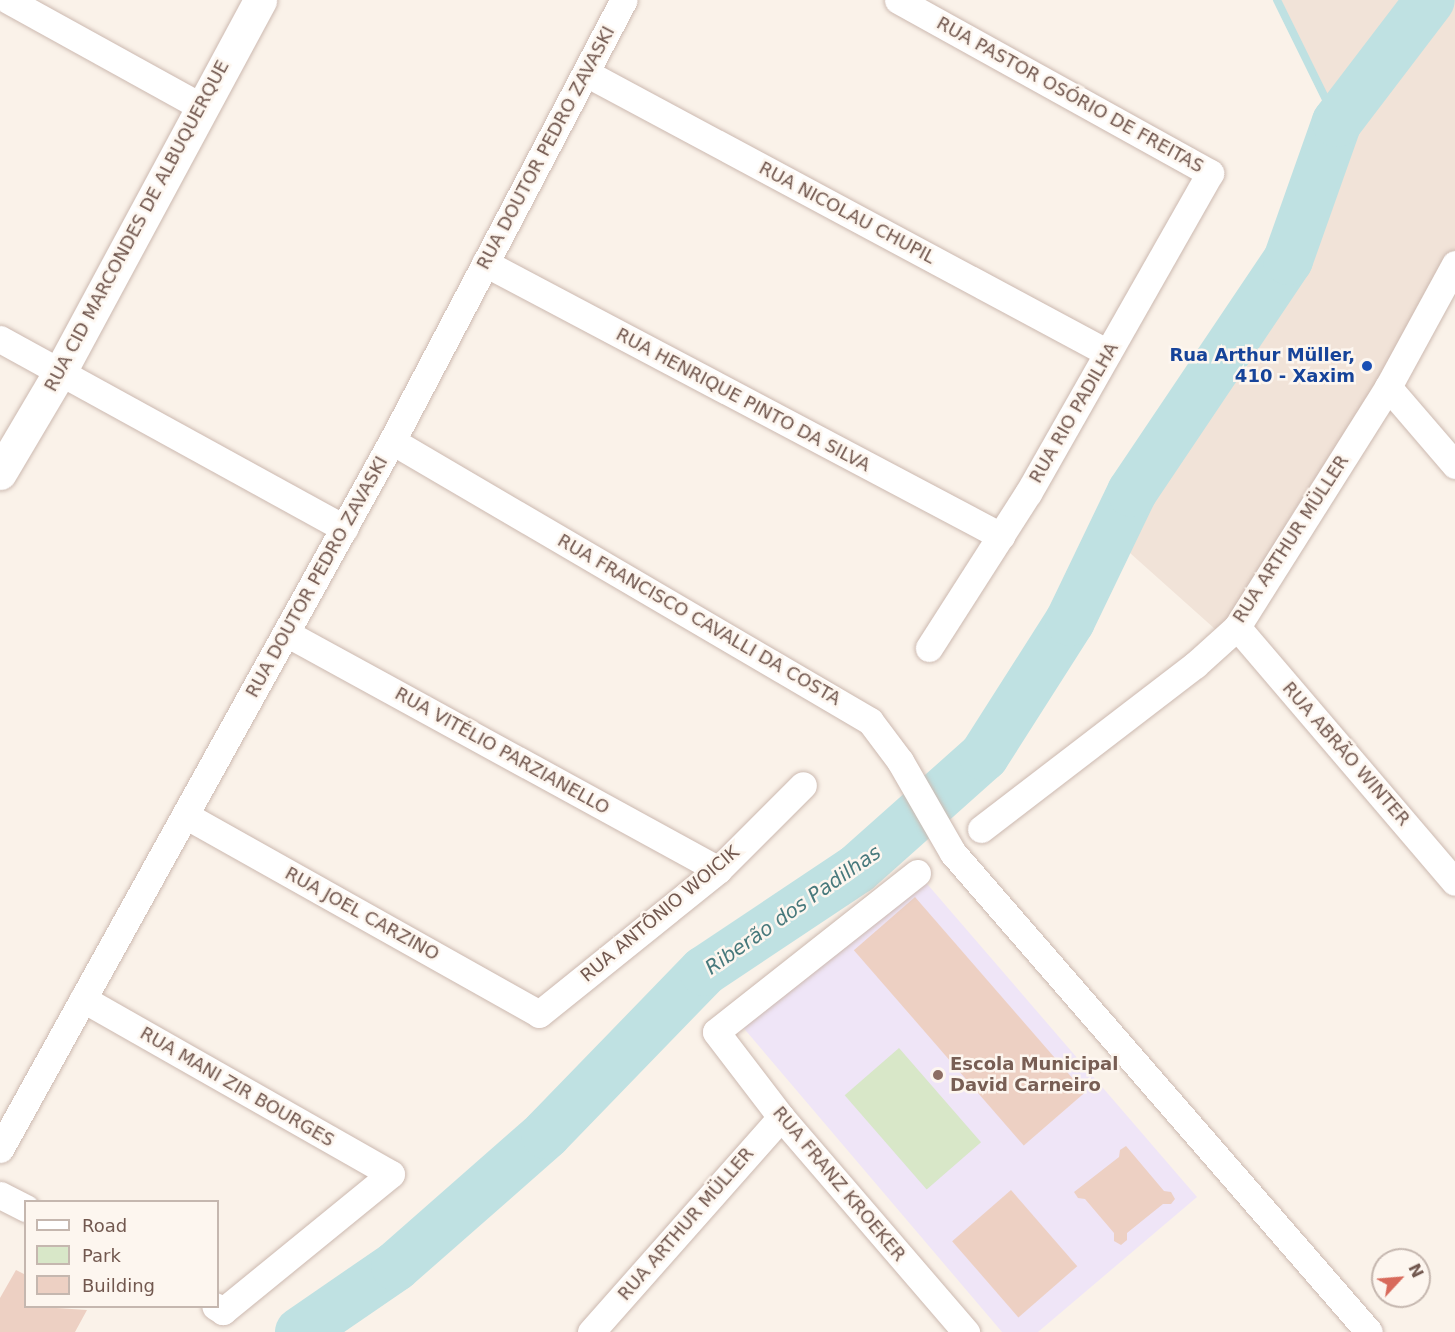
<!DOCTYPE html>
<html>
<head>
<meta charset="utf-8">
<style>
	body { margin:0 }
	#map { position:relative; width:1455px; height:1332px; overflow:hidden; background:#faf2e9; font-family:"DejaVu Sans",sans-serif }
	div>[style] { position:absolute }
	.residential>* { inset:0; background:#f1e3d8 }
	.education>* { inset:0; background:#efe5f7 }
	.green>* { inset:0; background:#d8e7c8; transform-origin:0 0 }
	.stream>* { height:8px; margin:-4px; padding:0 4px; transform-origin:4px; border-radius:4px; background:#bfe1e2 }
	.river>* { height:50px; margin:-25px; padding:0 25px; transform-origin:25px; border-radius:25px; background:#bfe1e2 }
	.building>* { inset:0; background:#edd0c3; transform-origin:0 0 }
	.roads { filter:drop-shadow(0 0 2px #ccb9b0) drop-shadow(0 0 2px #ccb9b0) }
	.minor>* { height:27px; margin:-13.5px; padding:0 13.5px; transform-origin:13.5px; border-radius:13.5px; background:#fff }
	.tertiary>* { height:33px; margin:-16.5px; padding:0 16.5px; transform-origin:16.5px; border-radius:16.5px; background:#fff }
	.dots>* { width:16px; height:16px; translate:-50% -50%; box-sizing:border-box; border:3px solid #fdf6ef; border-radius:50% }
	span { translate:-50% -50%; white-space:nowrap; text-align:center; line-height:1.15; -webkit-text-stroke:5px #fdf6ef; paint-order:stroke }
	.street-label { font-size:18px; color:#72584f }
	.transit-label { font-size:18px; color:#164399; font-weight:700 }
	.right { translate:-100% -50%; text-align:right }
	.education-label { font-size:18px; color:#785e54; font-weight:700 }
	.left { translate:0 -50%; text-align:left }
	.water-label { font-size:20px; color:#47797c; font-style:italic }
	.legend { position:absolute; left:24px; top:1200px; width:195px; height:108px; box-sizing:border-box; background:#fdf6ef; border:2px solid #c5b7af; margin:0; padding:8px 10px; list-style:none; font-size:18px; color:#72584f }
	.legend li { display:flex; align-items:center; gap:12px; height:30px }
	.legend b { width:30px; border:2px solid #c5b7af }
	.north { position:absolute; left:1371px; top:1248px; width:60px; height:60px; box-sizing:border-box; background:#fdf6ef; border:2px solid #c5b7af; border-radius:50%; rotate:64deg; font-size:16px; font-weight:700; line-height:24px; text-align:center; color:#72584f }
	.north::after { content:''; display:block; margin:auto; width:21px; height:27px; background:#d86a5b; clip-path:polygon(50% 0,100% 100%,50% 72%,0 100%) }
</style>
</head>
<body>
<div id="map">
	<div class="residential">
		<div style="clip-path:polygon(1277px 0,1455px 0,1455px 262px,1288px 520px,1234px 646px,1111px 536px,1288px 260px,1337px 122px)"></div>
	</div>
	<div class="education">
		<div style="clip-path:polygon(922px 878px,1197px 1197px,1038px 1332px,1002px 1332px,741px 1025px)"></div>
	</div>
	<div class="green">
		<div style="left:899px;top:1048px;width:125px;height:72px;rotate:49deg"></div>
	</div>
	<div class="stream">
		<div style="left:1277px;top:0;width:136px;rotate:63.8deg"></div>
	</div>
	<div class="river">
		<div style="left:300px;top:1332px;width:116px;rotate:-34.5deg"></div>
		<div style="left:396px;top:1266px;width:200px;rotate:-41.3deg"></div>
		<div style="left:546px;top:1134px;width:227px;rotate:-45.9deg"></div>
		<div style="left:704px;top:971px;width:184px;rotate:-33.7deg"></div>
		<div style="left:857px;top:869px;width:170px;rotate:-41.7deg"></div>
		<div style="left:984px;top:756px;width:160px;rotate:-57.5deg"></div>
		<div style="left:1070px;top:621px;width:143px;rotate:-64.3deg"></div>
		<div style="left:1132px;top:492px;width:280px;rotate:-56.1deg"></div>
		<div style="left:1288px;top:260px;width:146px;rotate:-70.5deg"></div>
		<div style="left:1337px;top:122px;width:153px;rotate:-52.7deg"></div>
	</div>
	<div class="building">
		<div style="left:915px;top:897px;width:259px;height:81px;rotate:49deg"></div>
		<div style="clip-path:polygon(1126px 1146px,1164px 1191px,1171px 1192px,1175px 1199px,1171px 1204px,1163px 1204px,1127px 1233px,1127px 1240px,1121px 1245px,1114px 1241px,1114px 1233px,1085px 1199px,1078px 1198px,1074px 1192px,1119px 1157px,1120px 1150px)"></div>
		<div style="left:1011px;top:1190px;width:101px;height:78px;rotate:49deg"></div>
		<div style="clip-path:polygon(16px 1270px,26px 1275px,26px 1306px,87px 1310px,75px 1332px,0 1332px,0 1298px)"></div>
	</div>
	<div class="roads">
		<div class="minor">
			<div style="left:8px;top:0;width:222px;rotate:28.9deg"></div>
			<div style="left:898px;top:0;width:357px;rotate:29deg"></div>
			<div style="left:1210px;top:173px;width:368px;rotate:119.6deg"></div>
			<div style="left:1028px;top:493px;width:184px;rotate:122.6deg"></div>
			<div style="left:586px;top:73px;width:592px;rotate:28.21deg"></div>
			<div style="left:485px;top:263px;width:584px;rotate:27.88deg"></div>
			<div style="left:0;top:339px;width:393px;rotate:28.8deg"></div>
			<div style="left:1388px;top:387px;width:103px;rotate:49.3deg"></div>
			<div style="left:392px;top:441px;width:554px;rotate:30.36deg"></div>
			<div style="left:870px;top:721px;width:50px;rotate:53.1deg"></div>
			<div style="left:900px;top:761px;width:106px;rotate:60.1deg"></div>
			<div style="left:953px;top:853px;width:634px;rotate:49.03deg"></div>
			<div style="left:1237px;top:627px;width:335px;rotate:49.5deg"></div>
			<div style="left:286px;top:633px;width:493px;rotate:28.7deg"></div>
			<div style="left:185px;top:815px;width:406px;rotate:29.3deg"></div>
			<div style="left:539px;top:1014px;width:230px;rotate:-38.8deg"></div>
			<div style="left:718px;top:870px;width:120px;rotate:-45deg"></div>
			<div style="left:981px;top:829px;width:270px;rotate:-37.5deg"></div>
			<div style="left:1195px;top:665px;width:57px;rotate:-42.1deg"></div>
			<div style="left:1237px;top:627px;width:284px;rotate:-57.8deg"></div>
			<div style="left:1388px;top:387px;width:140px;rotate:-61.4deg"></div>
			<div style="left:917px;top:873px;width:256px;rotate:141.7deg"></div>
			<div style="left:716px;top:1032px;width:107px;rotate:52.6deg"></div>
			<div style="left:781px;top:1117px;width:284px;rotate:49.3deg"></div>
			<div style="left:83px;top:999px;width:354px;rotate:29.6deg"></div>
			<div style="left:391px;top:1174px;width:217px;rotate:140.8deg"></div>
			<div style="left:223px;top:1311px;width:9px;rotate:-148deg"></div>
			<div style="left:0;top:1149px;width:809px;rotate:-61.03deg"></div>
			<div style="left:392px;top:441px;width:498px;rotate:-62.3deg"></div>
			<div style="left:0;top:1195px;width:29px;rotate:27deg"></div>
			<div style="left:591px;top:1332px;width:287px;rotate:-48.5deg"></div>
		</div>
		<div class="tertiary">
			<div style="left:0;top:473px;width:120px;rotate:-59.4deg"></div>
			<div style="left:61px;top:370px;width:420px;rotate:-61.7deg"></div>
		</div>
	</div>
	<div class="dots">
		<div style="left:1367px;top:366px;background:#1a4fb4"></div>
		<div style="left:938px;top:1075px;background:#8d6e63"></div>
	</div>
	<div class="street-label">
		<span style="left:1070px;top:95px;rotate:29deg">RUA PASTOR OSÓRIO DE FREITAS</span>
		<span style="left:546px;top:148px;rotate:-62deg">RUA DOUTOR PEDRO ZAVASKI</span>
		<span style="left:847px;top:213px;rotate:28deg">RUA NICOLAU CHUPIL</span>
		<span style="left:137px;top:226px;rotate:-62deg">RUA CID MARCONDES DE ALBUQUERQUE</span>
		<span style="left:743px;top:400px;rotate:28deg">RUA HENRIQUE PINTO DA SILVA</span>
		<span style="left:1074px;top:413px;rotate:-60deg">RUA RIO PADILHA</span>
		<span style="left:1291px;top:539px;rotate:-57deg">RUA ARTHUR MÜLLER</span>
		<span style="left:317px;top:577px;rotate:-61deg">RUA DOUTOR PEDRO ZAVASKI</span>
		<span style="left:699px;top:620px;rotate:30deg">RUA FRANCISCO CAVALLI DA COSTA</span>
		<span style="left:502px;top:751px;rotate:29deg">RUA VITÉLIO PARZIANELLO</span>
		<span style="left:1346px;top:754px;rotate:49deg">RUA ABRÃO WINTER</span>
		<span style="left:362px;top:914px;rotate:29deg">RUA JOEL CARZINO</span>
		<span style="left:660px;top:914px;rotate:-40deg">RUA ANTÔNIO WOICIK</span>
		<span style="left:237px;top:1087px;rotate:30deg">RUA MANI ZIR BOURGES</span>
		<span style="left:839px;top:1184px;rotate:50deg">RUA FRANZ KROEKER</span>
		<span style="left:686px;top:1224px;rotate:-49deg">RUA ARTHUR MÜLLER</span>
	</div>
	<div class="transit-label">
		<span class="right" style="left:1355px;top:366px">Rua Arthur Müller,<br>410 - Xaxim</span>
	</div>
	<div class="education-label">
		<span class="left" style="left:950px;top:1075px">Escola Municipal<br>David Carneiro</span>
	</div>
	<div class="water-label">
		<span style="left:793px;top:910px;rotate:-35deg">Riberão dos Padilhas</span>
	</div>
	<ul class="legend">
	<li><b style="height:8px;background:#fff"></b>Road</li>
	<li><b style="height:16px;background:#d8e7c8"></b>Park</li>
	<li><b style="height:16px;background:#edd0c3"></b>Building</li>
	</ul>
	<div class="north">N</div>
</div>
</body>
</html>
